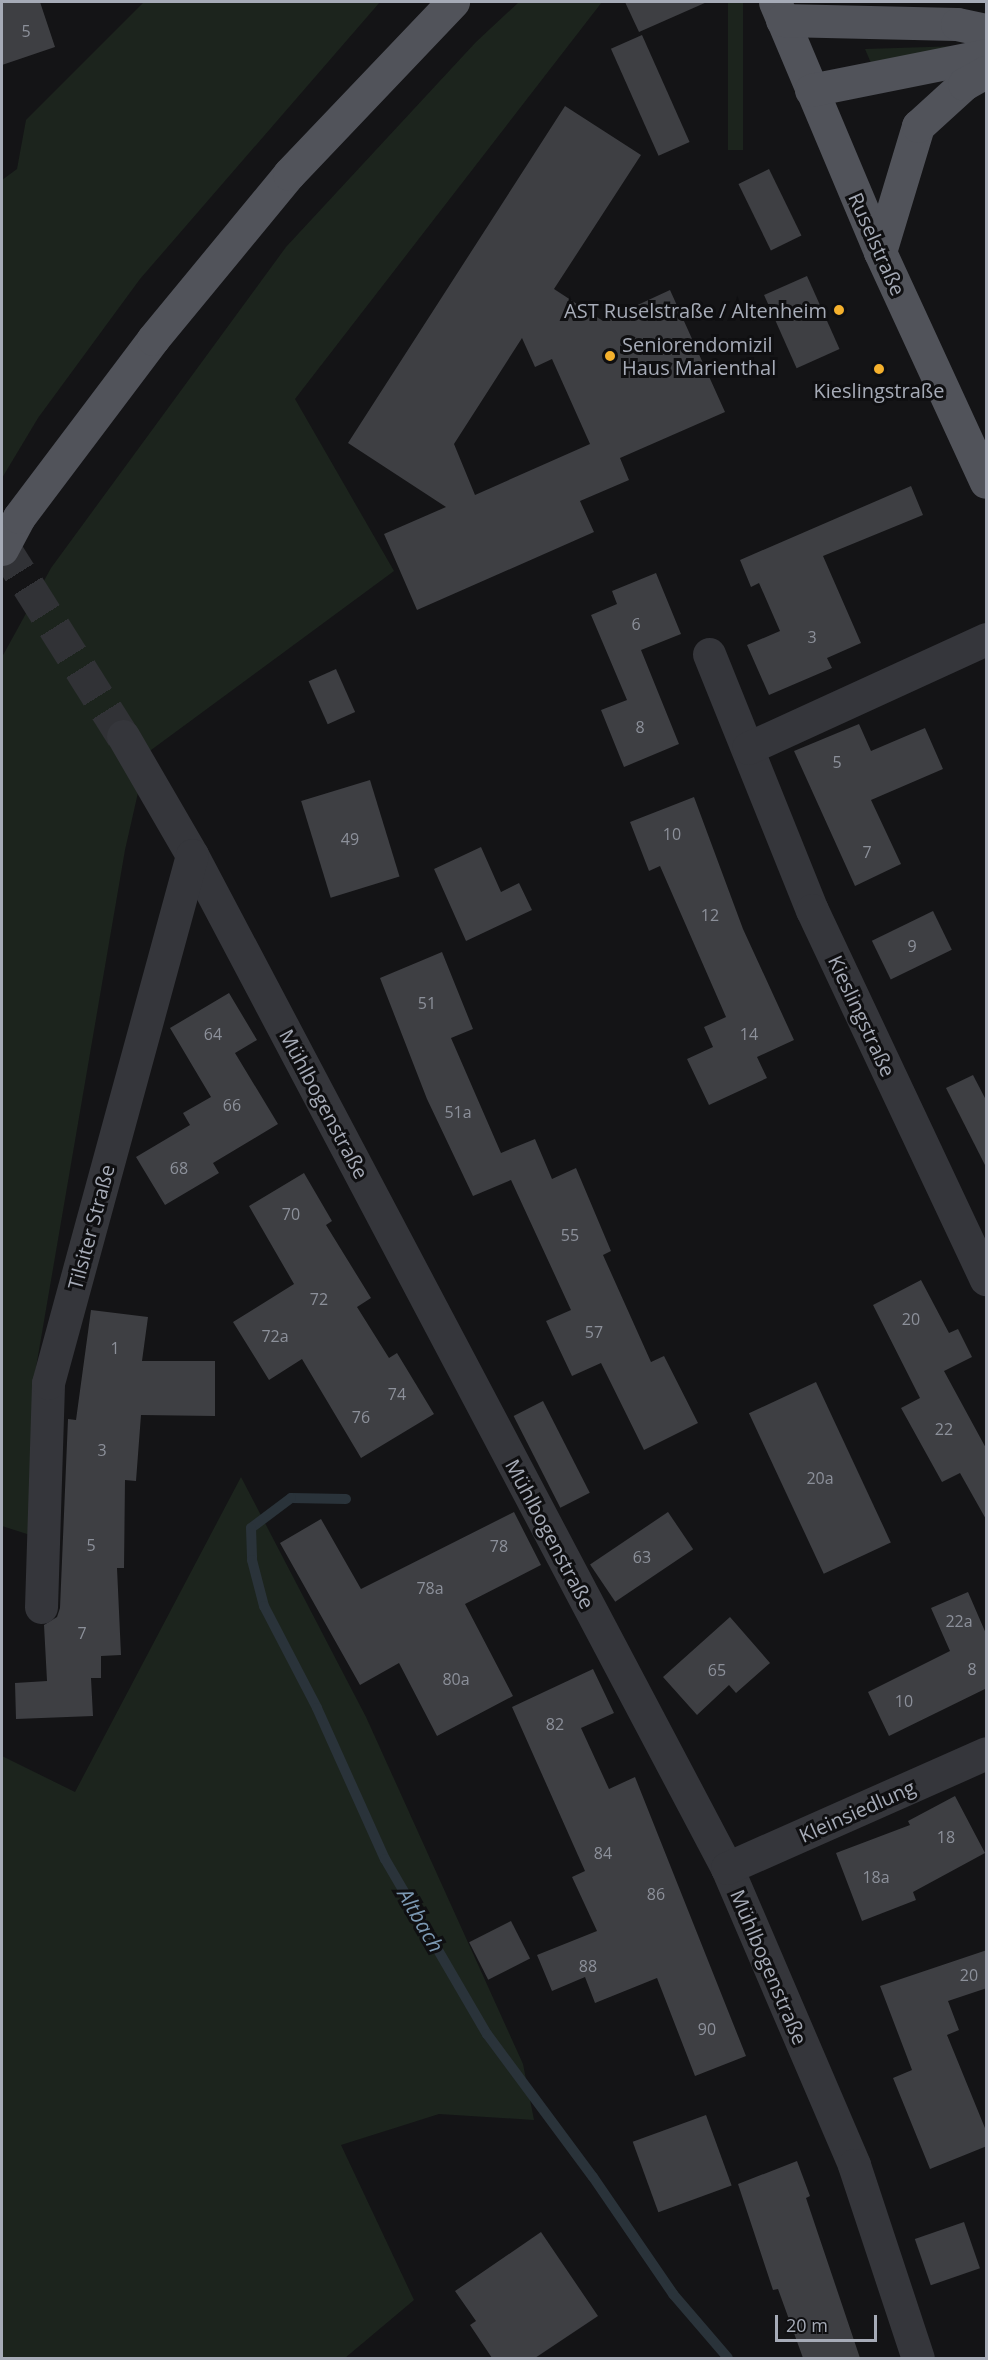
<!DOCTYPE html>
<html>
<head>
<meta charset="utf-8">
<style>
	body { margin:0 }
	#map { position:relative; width:988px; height:2360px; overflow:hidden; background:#141416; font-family:"Open Sans",sans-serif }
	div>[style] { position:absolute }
	.green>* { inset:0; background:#1c241d; transform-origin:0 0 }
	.stream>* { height:10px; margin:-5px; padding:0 5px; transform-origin:5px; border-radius:5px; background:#2a333a }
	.building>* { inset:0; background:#3e3f43; transform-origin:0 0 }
	.minor-tunnel>* { height:33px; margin-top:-16.5px; transform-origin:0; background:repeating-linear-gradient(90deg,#313236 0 33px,transparent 0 49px) }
	.minor>* { height:33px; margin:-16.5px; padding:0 16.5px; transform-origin:16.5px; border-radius:16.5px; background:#35363b }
	.major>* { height:33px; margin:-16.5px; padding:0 16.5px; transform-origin:16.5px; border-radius:16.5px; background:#51535a }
	.dots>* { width:16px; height:16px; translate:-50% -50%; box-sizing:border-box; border:3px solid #0f0f11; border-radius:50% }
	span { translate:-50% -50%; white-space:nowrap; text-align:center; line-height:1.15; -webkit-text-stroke:6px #0f0f11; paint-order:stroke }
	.number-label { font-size:16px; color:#8c909a }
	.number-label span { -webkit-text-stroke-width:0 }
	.street-label { font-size:20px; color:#a6abb7 }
	.poi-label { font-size:20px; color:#a6abb7 }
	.right { translate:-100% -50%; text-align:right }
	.left { translate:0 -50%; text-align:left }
	.water-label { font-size:21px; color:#7c99b3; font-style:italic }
	.frame { position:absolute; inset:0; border:3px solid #a6abb7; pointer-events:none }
	.scale { position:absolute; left:775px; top:2315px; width:102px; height:27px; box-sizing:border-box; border:3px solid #a6abb7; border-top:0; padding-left:8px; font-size:18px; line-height:21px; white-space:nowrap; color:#a6abb7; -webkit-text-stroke:4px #0f0f11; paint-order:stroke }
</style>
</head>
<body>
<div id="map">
	<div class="green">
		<div style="clip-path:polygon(144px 2px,380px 2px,140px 279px,38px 418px,2px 478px,2px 180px,17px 169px,26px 120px)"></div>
		<div style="clip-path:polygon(519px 2px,602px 2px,295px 399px,394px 571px,147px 753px,125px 850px,33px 1385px,30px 1535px,2px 1526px,2px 657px,51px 568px,286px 247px,476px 42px)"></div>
		<div style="left:728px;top:2px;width:15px;height:148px"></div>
		<div style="clip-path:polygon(960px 46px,874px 70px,865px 49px)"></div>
		<div style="clip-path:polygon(241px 1477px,366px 1717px,523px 2064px,534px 2120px,439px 2114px,341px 2145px,414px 2300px,345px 2358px,2px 2358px,2px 1756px,75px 1792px)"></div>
	</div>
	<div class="stream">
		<div style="left:346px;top:1499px;width:55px;rotate:-179deg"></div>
		<div style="left:291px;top:1498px;width:50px;rotate:143.1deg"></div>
		<div style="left:251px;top:1528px;width:32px;rotate:88deg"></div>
		<div style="left:252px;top:1560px;width:48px;rotate:75.4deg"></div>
		<div style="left:264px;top:1606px;width:115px;rotate:62.5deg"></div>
		<div style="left:317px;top:1708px;width:166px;rotate:65.8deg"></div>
		<div style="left:385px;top:1859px;width:203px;rotate:59.8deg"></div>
		<div style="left:487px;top:2034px;width:178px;rotate:53.5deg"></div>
		<div style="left:593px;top:2177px;width:142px;rotate:55.6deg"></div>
		<div style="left:673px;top:2294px;width:84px;rotate:49.3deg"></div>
	</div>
	<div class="building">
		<div style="clip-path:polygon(2px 2px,40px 2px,55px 47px,2px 65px)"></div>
		<div style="clip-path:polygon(625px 2px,707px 2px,639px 32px)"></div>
		<div style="left:642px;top:35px;width:117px;height:34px;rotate:66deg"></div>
		<div style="clip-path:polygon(evenodd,565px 106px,641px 155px,554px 289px,603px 321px,670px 290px,725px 412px,620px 458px,629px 480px,580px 501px,594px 532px,417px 610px,384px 534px,446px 507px,348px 443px,565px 106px,522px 338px,535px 367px,552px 359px,590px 444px,475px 495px,454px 444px,522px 338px)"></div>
		<div style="left:769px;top:169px;width:74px;height:34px;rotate:64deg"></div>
		<div style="left:807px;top:276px;width:80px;height:47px;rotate:66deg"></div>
		<div style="clip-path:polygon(911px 486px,923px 515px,823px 556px,861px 643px,827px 658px,832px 668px,769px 695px,747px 645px,780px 631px,759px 583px,751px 587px,740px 560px)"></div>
		<div style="clip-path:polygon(656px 573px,681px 634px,641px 650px,679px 744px,624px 767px,601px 710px,627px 700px,591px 615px,617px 604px,612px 591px)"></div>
		<div style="left:336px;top:669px;width:47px;height:30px;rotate:66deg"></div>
		<div style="clip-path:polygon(859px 724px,871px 751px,925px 728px,943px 769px,871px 800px,901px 864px,855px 886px,794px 751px)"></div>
		<div style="left:370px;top:780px;width:101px;height:72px;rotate:73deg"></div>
		<div style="clip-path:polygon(694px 797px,743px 929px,794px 1040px,757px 1057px,767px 1078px,709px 1105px,687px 1059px,713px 1047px,704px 1027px,726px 1017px,660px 866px,649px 871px,630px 822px)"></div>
		<div style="clip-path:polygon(481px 847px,501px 892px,519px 883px,532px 910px,466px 941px,434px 869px)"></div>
		<div style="left:933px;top:911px;width:43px;height:68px;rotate:64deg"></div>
		<div style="clip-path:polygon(442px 952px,473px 1029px,451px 1038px,501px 1153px,535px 1139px,552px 1179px,576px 1168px,611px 1251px,603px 1255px,651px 1362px,664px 1356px,698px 1423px,644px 1450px,601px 1363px,572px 1376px,546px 1321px,571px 1310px,511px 1180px,473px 1196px,427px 1099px,380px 978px)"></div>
		<div style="clip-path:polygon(229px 993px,257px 1040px,235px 1053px,278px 1124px,213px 1163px,219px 1173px,165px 1205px,136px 1157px,190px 1125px,183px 1113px,211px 1097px,170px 1028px)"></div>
		<div style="clip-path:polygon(973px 1075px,987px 1102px,987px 1169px,946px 1088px)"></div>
		<div style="clip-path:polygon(304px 1173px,332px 1221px,326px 1225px,371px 1298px,357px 1307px,389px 1358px,397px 1353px,434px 1414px,361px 1458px,302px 1359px,269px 1380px,233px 1322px,294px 1284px,249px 1206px)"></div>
		<div style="clip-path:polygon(921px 1280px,949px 1333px,958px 1329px,972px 1357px,944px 1371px,987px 1450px,987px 1521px,960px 1473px,942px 1482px,901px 1408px,920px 1398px,873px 1305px)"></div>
		<div style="clip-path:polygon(91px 1310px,148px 1317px,142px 1361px,215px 1361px,215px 1416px,141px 1415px,136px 1481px,125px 1480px,124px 1568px,117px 1568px,121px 1655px,101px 1656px,101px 1678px,91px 1678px,93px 1716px,16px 1719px,15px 1683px,47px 1681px,44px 1625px,57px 1617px,60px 1608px,68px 1419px,76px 1420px)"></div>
		<div style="left:816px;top:1382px;width:177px;height:74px;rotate:65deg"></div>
		<div style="left:543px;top:1401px;width:103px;height:33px;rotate:63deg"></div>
		<div style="clip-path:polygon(514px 1512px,541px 1565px,465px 1604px,513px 1696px,437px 1736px,399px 1663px,360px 1685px,280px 1543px,321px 1519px,361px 1589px)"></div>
		<div style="left:668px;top:1512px;width:45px;height:94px;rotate:56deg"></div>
		<div style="clip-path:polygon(968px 1592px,987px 1636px,987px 1688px,889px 1736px,868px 1692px,950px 1651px,931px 1608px)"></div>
		<div style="clip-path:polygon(730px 1617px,770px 1663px,736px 1693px,729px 1685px,697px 1715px,663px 1677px)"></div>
		<div style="clip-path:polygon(593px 1669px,614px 1713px,581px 1728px,609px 1789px,635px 1777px,746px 2056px,695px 2076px,657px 1978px,595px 2003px,585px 1977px,552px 1991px,537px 1955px,597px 1931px,572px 1877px,585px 1871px,512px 1707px)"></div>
		<div style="clip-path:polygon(955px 1796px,985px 1853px,913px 1892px,916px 1900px,862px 1921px,836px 1853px,910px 1825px,908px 1821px)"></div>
		<div style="left:511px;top:1921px;width:42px;height:47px;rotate:63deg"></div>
		<div style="clip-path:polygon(987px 1950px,987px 1988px,948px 2001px,959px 2030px,947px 2035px,987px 2133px,987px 2146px,930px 2169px,893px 2078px,912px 2070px,880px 1986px)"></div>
		<div style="left:706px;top:2115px;width:75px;height:78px;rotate:70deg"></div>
		<div style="clip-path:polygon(797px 2161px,810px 2196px,806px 2198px,860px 2358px,803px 2358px,778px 2289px,773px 2290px,738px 2184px)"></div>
		<div style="left:964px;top:2222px;width:49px;height:52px;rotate:71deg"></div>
		<div style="clip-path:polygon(541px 2232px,598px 2316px,535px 2358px,492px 2358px,470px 2325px,476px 2321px,455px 2291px)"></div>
	</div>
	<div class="minor-tunnel">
		<div style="left:2px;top:544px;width:227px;rotate:57.8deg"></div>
	</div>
	<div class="minor">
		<div style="left:709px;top:654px;width:276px;rotate:68.1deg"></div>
		<div style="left:812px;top:910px;width:408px;rotate:64.8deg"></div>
		<div style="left:123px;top:736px;width:138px;rotate:59.9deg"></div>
		<div style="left:192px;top:855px;width:1146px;rotate:62.16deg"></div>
		<div style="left:727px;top:1868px;width:323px;rotate:66.8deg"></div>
		<div style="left:854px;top:2165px;width:203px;rotate:71.7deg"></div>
		<div style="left:748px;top:748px;width:262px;rotate:-24.6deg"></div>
		<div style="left:41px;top:1607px;width:224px;rotate:-88.2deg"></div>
		<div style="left:48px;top:1383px;width:547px;rotate:-74.74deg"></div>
		<div style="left:727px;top:1868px;width:283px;rotate:-23.9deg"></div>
	</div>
	<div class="major">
		<div style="left:775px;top:2px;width:271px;rotate:67.2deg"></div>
		<div style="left:880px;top:252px;width:253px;rotate:65.3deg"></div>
		<div style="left:782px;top:20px;width:175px;rotate:1.3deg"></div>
		<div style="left:957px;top:24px;width:30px;rotate:12deg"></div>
		<div style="left:811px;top:90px;width:178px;rotate:-11.3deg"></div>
		<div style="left:880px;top:252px;width:132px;rotate:-73.2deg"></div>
		<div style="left:918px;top:126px;width:62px;rotate:-42.4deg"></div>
		<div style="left:964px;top:84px;width:25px;rotate:-29deg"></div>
		<div style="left:2px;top:549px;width:36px;rotate:-62deg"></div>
		<div style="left:19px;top:517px;width:223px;rotate:-53deg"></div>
		<div style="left:153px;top:339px;width:214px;rotate:-50.5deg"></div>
		<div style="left:289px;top:174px;width:238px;rotate:-46.4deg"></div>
	</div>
	<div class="dots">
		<div style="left:839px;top:310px;background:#f5b12d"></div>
		<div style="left:610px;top:356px;background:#f5b12d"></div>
		<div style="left:879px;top:369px;background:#f5b12d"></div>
	</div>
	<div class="number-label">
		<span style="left:26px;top:31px">5</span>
		<span style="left:636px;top:624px">6</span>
		<span style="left:812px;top:637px">3</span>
		<span style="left:640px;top:727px">8</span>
		<span style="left:837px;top:762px">5</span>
		<span style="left:672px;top:834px">10</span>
		<span style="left:350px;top:839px">49</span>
		<span style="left:867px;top:852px">7</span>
		<span style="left:710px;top:915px">12</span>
		<span style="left:912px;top:946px">9</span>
		<span style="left:427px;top:1003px">51</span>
		<span style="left:213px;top:1034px">64</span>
		<span style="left:749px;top:1034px">14</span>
		<span style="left:232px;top:1105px">66</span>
		<span style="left:458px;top:1112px">51a</span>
		<span style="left:179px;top:1168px">68</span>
		<span style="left:291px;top:1214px">70</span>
		<span style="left:570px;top:1235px">55</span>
		<span style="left:319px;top:1299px">72</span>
		<span style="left:911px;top:1319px">20</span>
		<span style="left:594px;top:1332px">57</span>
		<span style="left:275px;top:1336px">72a</span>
		<span style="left:115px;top:1348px">1</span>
		<span style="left:397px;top:1394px">74</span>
		<span style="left:361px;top:1417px">76</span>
		<span style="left:944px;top:1429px">22</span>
		<span style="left:102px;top:1450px">3</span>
		<span style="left:820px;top:1478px">20a</span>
		<span style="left:91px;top:1545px">5</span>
		<span style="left:499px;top:1546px">78</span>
		<span style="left:642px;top:1557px">63</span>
		<span style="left:430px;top:1588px">78a</span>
		<span style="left:959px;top:1621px">22a</span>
		<span style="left:82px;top:1633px">7</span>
		<span style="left:972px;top:1669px">8</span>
		<span style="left:717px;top:1670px">65</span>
		<span style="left:456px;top:1679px">80a</span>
		<span style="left:904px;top:1701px">10</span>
		<span style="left:555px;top:1724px">82</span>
		<span style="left:946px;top:1837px">18</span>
		<span style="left:603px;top:1853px">84</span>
		<span style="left:876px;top:1877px">18a</span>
		<span style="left:656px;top:1894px">86</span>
		<span style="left:588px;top:1966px">88</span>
		<span style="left:969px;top:1975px">20</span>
		<span style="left:707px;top:2029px">90</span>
	</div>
	<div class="street-label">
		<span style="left:877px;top:244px;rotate:66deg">Ruselstraße</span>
		<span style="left:862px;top:1016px;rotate:65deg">Kieslingstraße</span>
		<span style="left:324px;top:1104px;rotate:62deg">Mühlbogenstraße</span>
		<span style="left:91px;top:1227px;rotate:-75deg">Tilsiter Straße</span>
		<span style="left:550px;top:1534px;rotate:62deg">Mühlbogenstraße</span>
		<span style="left:857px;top:1811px;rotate:-24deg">Kleinsiedlung</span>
		<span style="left:769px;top:1967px;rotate:67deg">Mühlbogenstraße</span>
	</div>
	<div class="poi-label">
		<span class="right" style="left:827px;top:310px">AST Ruselstraße / Altenheim</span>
		<span class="left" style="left:622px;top:356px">Seniorendomizil<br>Haus Marienthal</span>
		<span style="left:879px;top:390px">Kieslingstraße</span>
	</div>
	<div class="water-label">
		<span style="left:421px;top:1920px;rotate:60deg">Altbach</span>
	</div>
	<div class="frame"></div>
	<div class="scale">20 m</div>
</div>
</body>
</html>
